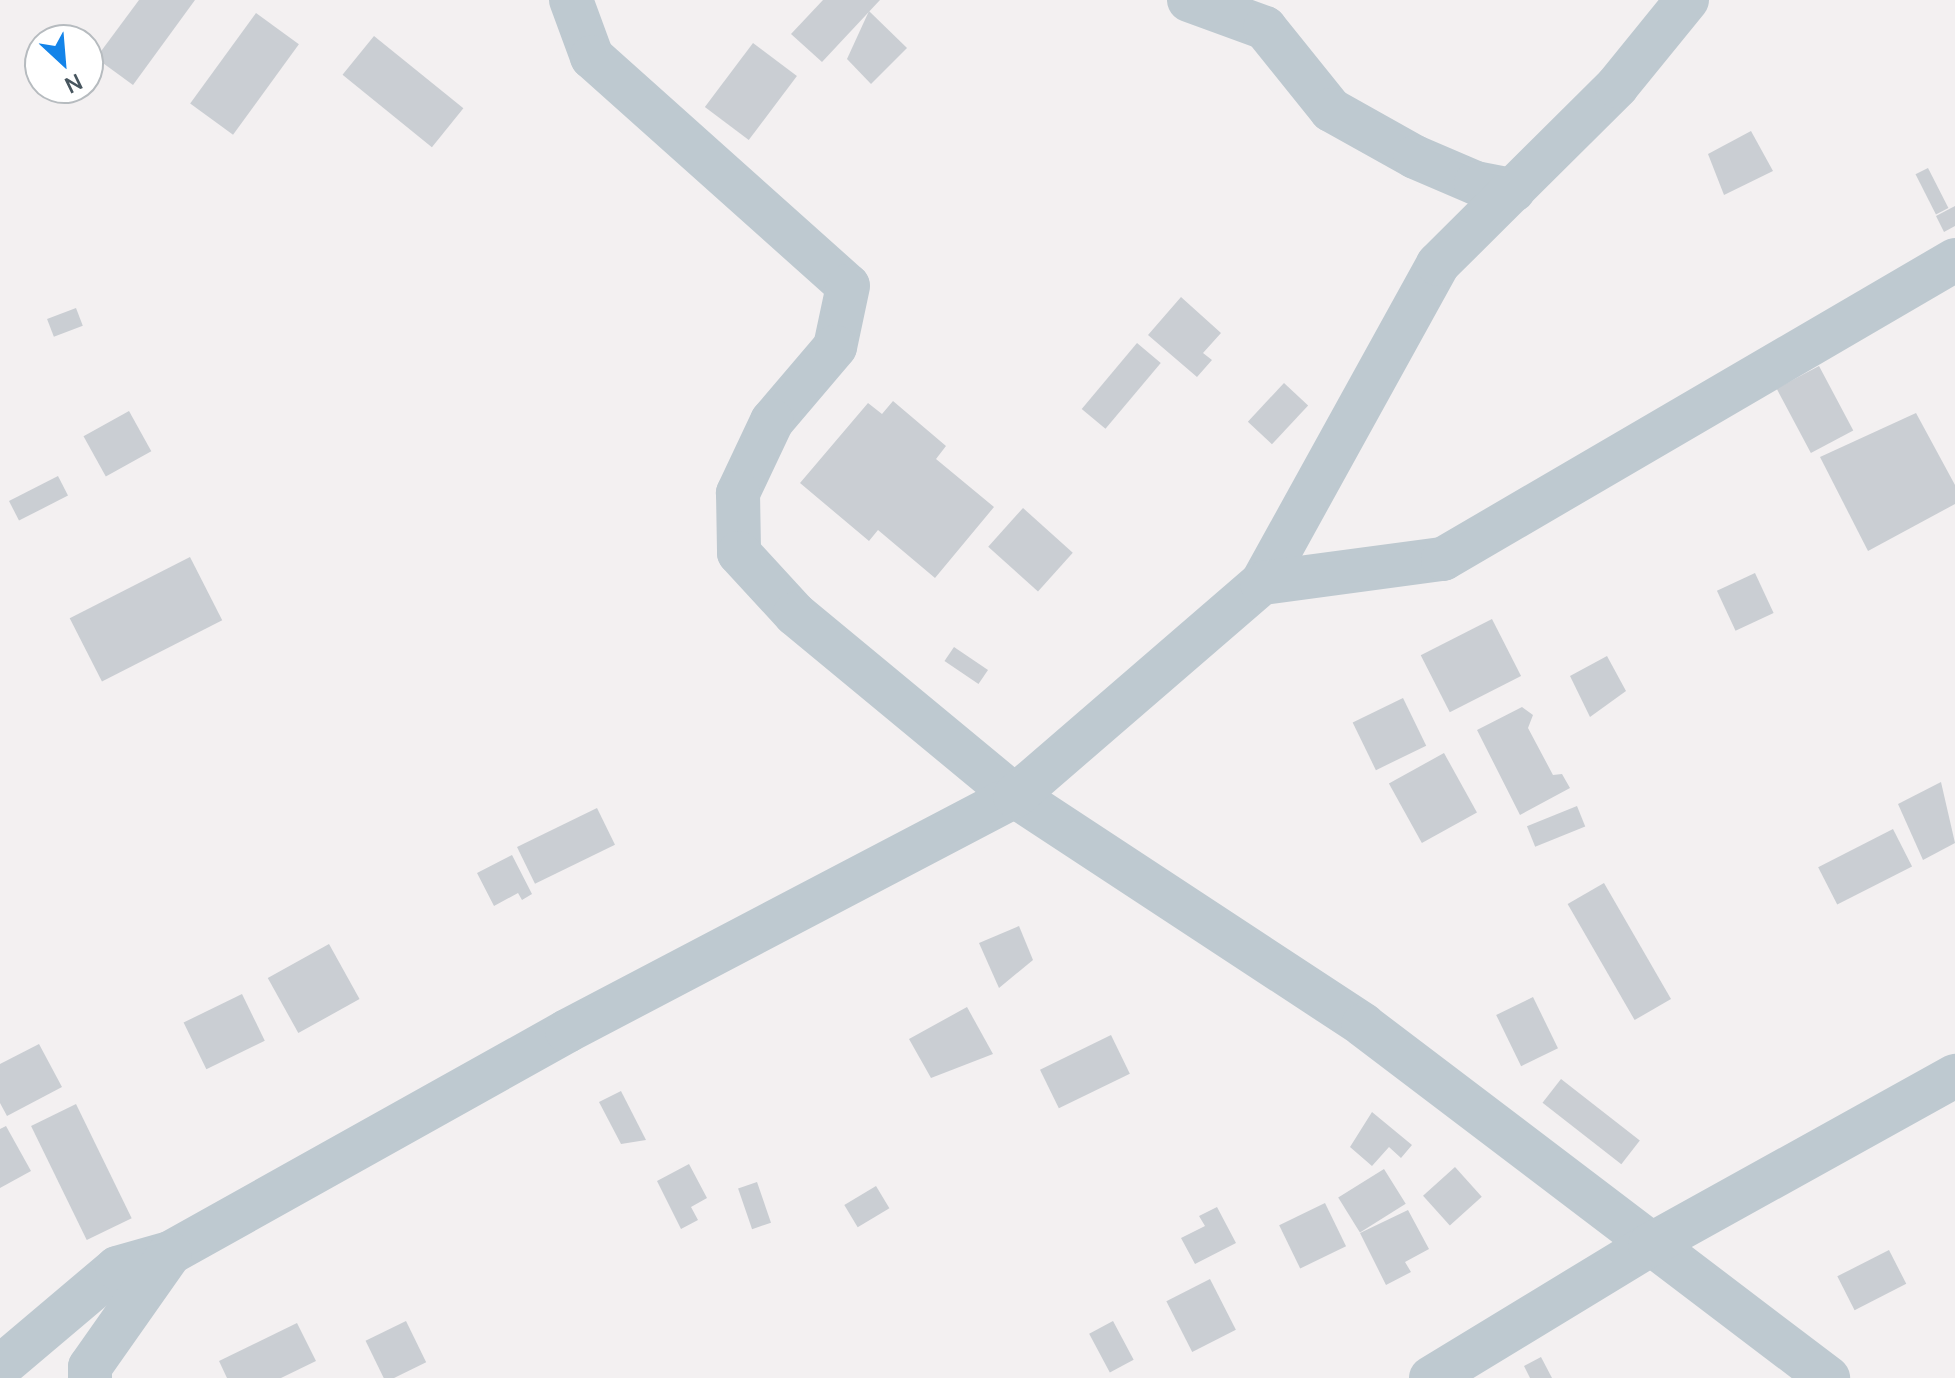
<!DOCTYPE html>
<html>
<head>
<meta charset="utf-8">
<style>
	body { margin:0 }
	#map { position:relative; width:1955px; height:1378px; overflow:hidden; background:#f3f0f1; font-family:Manrope,sans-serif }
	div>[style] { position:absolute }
	.building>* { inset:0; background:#caced3; transform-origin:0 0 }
	.street>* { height:44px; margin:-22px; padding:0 22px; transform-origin:22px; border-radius:22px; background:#bec9d0 }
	span { translate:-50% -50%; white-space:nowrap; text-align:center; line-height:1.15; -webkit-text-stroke:6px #fff; paint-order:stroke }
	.north { position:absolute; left:24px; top:24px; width:80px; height:80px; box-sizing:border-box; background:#fff; border:2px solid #b6bbbf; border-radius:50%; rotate:154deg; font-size:22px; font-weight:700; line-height:32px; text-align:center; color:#48565f }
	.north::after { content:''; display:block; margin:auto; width:28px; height:36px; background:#1484e9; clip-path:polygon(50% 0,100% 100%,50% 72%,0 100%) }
</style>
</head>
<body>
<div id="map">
	<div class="building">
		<div style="clip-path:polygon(139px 0,195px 0,133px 85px,96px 58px)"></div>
		<div style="clip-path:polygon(823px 0,880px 0,822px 62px,791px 34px)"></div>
		<div style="clip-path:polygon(869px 11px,907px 48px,871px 84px,847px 59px)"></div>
		<div style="left:256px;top:13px;width:53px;height:112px;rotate:36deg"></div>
		<div style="left:374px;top:36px;width:115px;height:50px;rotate:39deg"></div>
		<div style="left:753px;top:43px;width:55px;height:80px;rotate:37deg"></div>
		<div style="clip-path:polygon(1751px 131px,1773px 171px,1724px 195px,1708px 154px)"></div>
		<div style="left:1928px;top:168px;width:45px;height:14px;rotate:63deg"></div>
		<div style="clip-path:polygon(1955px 206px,1955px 226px,1944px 232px,1936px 216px)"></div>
		<div style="clip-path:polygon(1181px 297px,1221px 333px,1203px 353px,1212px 360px,1197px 377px,1148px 335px)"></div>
		<div style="left:76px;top:308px;width:19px;height:31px;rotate:69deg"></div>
		<div style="left:1137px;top:343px;width:31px;height:86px;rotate:40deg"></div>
		<div style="left:1819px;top:366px;width:73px;height:48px;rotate:62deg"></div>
		<div style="left:1284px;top:383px;width:33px;height:53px;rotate:43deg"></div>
		<div style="clip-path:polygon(893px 401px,946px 446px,936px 459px,994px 507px,935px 578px,878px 530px,869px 541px,800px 483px,868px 403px,882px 414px)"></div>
		<div style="left:129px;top:411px;width:46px;height:52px;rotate:61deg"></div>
		<div style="clip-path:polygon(1916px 413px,1955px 485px,1955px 504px,1868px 551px,1820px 457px)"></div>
		<div style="left:58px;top:476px;width:22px;height:55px;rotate:63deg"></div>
		<div style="left:1023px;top:508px;width:67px;height:52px;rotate:42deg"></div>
		<div style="left:190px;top:557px;width:71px;height:135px;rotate:63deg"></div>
		<div style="left:1755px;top:573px;width:44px;height:42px;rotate:65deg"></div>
		<div style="left:1492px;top:619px;width:64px;height:80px;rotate:63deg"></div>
		<div style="left:954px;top:647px;width:41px;height:17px;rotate:34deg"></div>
		<div style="clip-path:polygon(1607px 656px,1626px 691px,1590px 717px,1570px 676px)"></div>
		<div style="left:1403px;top:698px;width:53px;height:56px;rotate:64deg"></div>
		<div style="clip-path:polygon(1522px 707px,1533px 715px,1528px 728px,1553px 775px,1562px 774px,1570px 788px,1520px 815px,1477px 730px)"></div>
		<div style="left:1444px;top:753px;width:68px;height:63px;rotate:61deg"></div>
		<div style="clip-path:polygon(1941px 782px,1955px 843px,1923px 860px,1898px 804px)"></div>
		<div style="left:1577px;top:806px;width:22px;height:54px;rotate:68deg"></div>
		<div style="left:597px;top:808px;width:41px;height:89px;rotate:64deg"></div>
		<div style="left:1893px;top:829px;width:42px;height:84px;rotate:63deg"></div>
		<div style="clip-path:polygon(512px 855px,532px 894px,522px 900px,518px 893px,494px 906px,477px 873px)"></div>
		<div style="left:1604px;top:883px;width:134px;height:42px;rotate:60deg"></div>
		<div style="clip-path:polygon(1019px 926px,1033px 960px,999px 988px,979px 943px)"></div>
		<div style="left:329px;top:944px;width:63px;height:70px;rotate:61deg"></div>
		<div style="left:242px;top:994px;width:52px;height:65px;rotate:64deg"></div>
		<div style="left:1533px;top:997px;width:57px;height:41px;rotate:64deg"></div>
		<div style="clip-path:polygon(967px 1007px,993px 1054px,931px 1078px,909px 1039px)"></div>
		<div style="left:1111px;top:1035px;width:43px;height:79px;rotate:64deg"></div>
		<div style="clip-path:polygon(39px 1044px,62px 1087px,7px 1116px,0 1103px,0 1064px)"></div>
		<div style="left:1561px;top:1079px;width:100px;height:30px;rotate:38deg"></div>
		<div style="clip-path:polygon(621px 1091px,646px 1140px,621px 1144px,599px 1102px)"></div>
		<div style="left:76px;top:1104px;width:127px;height:50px;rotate:64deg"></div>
		<div style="clip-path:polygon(1372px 1112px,1412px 1145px,1401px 1158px,1389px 1147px,1372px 1166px,1350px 1147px)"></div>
		<div style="clip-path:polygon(6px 1126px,31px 1171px,0 1188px,0 1129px)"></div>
		<div style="clip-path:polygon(689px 1164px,707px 1198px,691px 1207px,698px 1220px,681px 1229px,657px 1181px)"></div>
		<div style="left:1455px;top:1167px;width:40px;height:43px;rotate:48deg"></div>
		<div style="left:1384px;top:1169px;width:41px;height:54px;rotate:58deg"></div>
		<div style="left:757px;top:1182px;width:43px;height:20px;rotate:71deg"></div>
		<div style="left:876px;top:1186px;width:26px;height:37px;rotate:59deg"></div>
		<div style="left:1325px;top:1203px;width:48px;height:51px;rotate:64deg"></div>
		<div style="clip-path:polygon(1217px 1207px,1236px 1243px,1195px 1264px,1181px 1238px,1205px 1226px,1199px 1216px)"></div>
		<div style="clip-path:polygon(1408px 1210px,1429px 1249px,1405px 1262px,1411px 1272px,1386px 1285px,1360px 1233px)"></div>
		<div style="left:1889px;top:1250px;width:38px;height:58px;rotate:63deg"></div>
		<div style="left:1210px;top:1279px;width:57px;height:49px;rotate:63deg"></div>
		<div style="left:406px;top:1321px;width:46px;height:45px;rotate:64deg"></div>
		<div style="left:1113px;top:1321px;width:44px;height:27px;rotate:62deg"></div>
		<div style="clip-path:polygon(297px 1323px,316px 1361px,281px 1378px,227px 1378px,219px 1361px)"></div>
		<div style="clip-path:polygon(1541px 1357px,1552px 1378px,1530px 1378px,1524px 1366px)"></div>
	</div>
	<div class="street">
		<div style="left:571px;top:0;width:61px;rotate:69.8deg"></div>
		<div style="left:592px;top:57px;width:343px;rotate:41.8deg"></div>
		<div style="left:848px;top:286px;width:62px;rotate:102deg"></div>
		<div style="left:835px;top:347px;width:97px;rotate:130.4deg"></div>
		<div style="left:772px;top:421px;width:80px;rotate:115.3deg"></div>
		<div style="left:738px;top:493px;width:60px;rotate:89deg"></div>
		<div style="left:739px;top:553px;width:83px;rotate:47.4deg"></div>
		<div style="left:795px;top:614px;width:286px;rotate:39.6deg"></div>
		<div style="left:1015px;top:796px;width:417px;rotate:33.3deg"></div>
		<div style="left:1363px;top:1025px;width:584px;rotate:37.2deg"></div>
		<div style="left:1189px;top:0;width:81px;rotate:20.2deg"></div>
		<div style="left:1265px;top:28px;width:105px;rotate:51.2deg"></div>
		<div style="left:1331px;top:110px;width:96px;rotate:29.2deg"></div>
		<div style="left:1415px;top:157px;width:66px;rotate:23.1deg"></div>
		<div style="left:1476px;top:183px;width:38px;rotate:11deg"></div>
		<div style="left:1262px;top:583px;width:364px;rotate:-61.1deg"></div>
		<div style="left:1438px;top:264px;width:252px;rotate:-44.8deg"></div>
		<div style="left:1617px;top:86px;width:111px;rotate:-50.9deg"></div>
		<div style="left:0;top:1367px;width:153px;rotate:-40.2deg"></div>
		<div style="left:117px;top:1268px;width:55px;rotate:-15.8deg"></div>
		<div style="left:170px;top:1253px;width:455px;rotate:-29.2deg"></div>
		<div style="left:567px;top:1031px;width:506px;rotate:-27.68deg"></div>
		<div style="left:1015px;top:796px;width:326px;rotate:-40.8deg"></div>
		<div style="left:1262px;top:583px;width:183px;rotate:-7.6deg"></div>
		<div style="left:1443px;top:559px;width:593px;rotate:-30.28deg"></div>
		<div style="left:90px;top:1378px;width:11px;rotate:-90deg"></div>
		<div style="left:90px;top:1367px;width:139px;rotate:-54.9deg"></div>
		<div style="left:1431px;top:1378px;width:256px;rotate:-31.3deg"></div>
		<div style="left:1650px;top:1245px;width:349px;rotate:-29deg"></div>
	</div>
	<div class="north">N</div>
</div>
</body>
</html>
